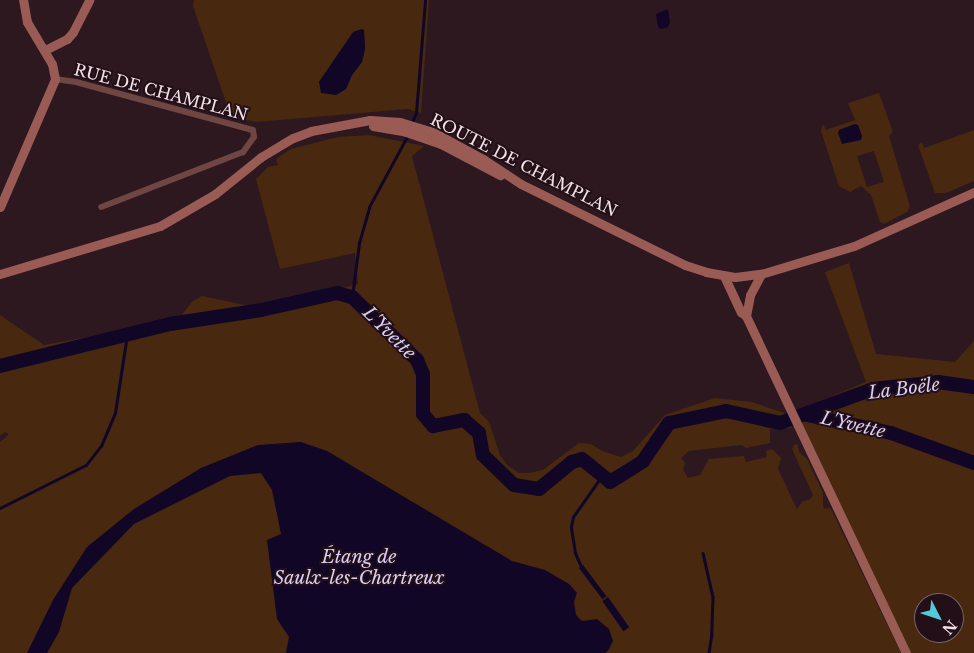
<!DOCTYPE html>
<html>
<head>
<meta charset="utf-8">
<style>
	body { margin:0 }
	#map { position:relative; width:974px; height:653px; overflow:hidden; background:#2d1820; font-family:"Libre Baskerville",serif }
	div>[style] { position:absolute }
	.green>* { inset:0; background:#48280e }
	.water>* { inset:0; background:#120627; transform-origin:0 0 }
	.stream>* { height:2.5px; margin:-1.25px; padding:0 1.25px; transform-origin:1.25px; border-radius:1.25px; background:#120627 }
	.river>* { height:14px; margin:-7px; padding:0 7px; transform-origin:7px; border-radius:7px; background:#120627 }
	.street>* { height:6px; margin:-3px; padding:0 3px; transform-origin:3px; border-radius:3px; background:#6f4642 }
	.secondary>* { height:9px; margin:-4.5px; padding:0 4.5px; transform-origin:4.5px; border-radius:4.5px; background:#9b5b55 }
	span { translate:-50% -50%; white-space:nowrap; text-align:center; line-height:1.15; -webkit-text-stroke:4px #230f17; paint-order:stroke }
	.street-label { font-size:16px; color:#f0e1e5 }
	.water-label { font-size:18px; color:#d8cff8; font-style:italic }
	.north { position:absolute; left:914px; top:593px; width:50px; height:50px; box-sizing:border-box; background:#230f17; border:1px solid #756369; border-radius:50%; rotate:131deg; font-size:14px; font-weight:700; line-height:20px; text-align:center; color:#f0e1e5 }
	.north::after { content:''; display:block; margin:auto; width:18px; height:22px; background:#52cbd7; clip-path:polygon(50% 0,100% 100%,50% 72%,0 100%) }
</style>
</head>
<body>
<div id="map">
	<div class="green">
		<div style="clip-path:polygon(evenodd,194px 0,429px 0,421px 113px,407px 109px,256px 122px,231px 117px,193px 6px,194px 0,362px 29px,364px 31px,365px 49px,362px 62px,352px 75px,346px 89px,336px 95px,319px 82px,354px 32px,362px 29px)"></div>
		<div style="clip-path:polygon(evenodd,879px 93px,893px 132px,889px 136px,910px 206px,907px 212px,884px 224px,880px 222px,871px 195px,861px 186px,850px 192px,839px 186px,821px 131px,823px 124px,826px 130px,855px 120px,848px 103px,879px 93px,874px 151px,884px 182px,867px 187px,857px 156px,874px 151px)"></div>
		<div style="clip-path:polygon(974px 130px,974px 181px,946px 193px,935px 193px,918px 145px,922px 142px,924px 148px)"></div>
		<div style="clip-path:polygon(369px 135px,424px 146px,412px 156px,480px 413px,489px 422px,500px 455px,507px 465px,519px 473px,530px 473px,543px 470px,579px 443px,591px 444px,602px 451px,621px 457px,633px 451px,665px 415px,715px 398px,752px 402px,787px 414px,792px 428px,770px 429px,770px 443px,746px 448px,742px 445px,689px 451px,681px 458px,685px 463px,683px 469px,688px 478px,700px 475px,709px 459px,744px 456px,746px 462px,767px 457px,766px 451px,772px 449px,781px 458px,778px 469px,797px 509px,802px 502px,810px 499px,813px 495px,792px 449px,795px 444px,798px 445px,799px 452px,807px 459px,823px 493px,823px 507px,826px 509px,829px 507px,832px 511px,901px 653px,0 653px,0 442px,9px 434px,5px 432px,0 436px,0 315px,44px 345px,164px 323px,181px 316px,192px 302px,202px 296px,254px 307px,285px 304px,358px 284px,355px 253px,280px 269px,256px 179px,268px 167px,278px 165px,276px 159px,291px 149px,338px 137px)"></div>
		<div style="clip-path:polygon(evenodd,849px 263px,876px 354px,955px 362px,974px 341px,974px 653px,910px 653px,796px 411px,866px 382px,825px 272px,849px 263px,924px 603px,954px 603px,954px 633px,924px 633px,924px 603px)"></div>
	</div>
	<div class="water">
		<div style="clip-path:polygon(668px 9px,670px 22px,668px 27px,661px 29px,658px 27px,656px 14px)"></div>
		<div style="clip-path:polygon(362px 29px,364px 30px,365px 49px,362px 62px,352px 75px,346px 89px,336px 95px,321px 93px,319px 82px,353px 32px)"></div>
		<div style="clip-path:polygon(855px 124px,858px 125px,862px 136px,861px 140px,842px 144px,838px 133px,839px 130px)"></div>
		<div style="clip-path:polygon(301px 442px,327px 451px,512px 561px,545px 570px,569px 584px,577px 593px,574px 602px,576px 615px,582px 621px,597px 619px,609px 629px,613px 641px,609px 649px,606px 653px,286px 653px,289px 637px,277px 619px,267px 540px,281px 534px,272px 490px,261px 473px,230px 476px,134px 524px,72px 588px,59px 632px,47px 653px,27px 653px,53px 600px,87px 547px,134px 509px,201px 468px,258px 445px)"></div>
		<div style="left:583px;top:565px;width:39px;height:5px;rotate:53deg"></div>
		<div style="left:608px;top:597px;width:37px;height:7px;rotate:55deg"></div>
	</div>
	<div class="stream">
		<div style="left:412px;top:122px;width:10px;rotate:-66deg"></div>
		<div style="left:416px;top:113px;width:113px;rotate:-85.4deg"></div>
		<div style="left:352px;top:297px;width:54px;rotate:-82.6deg"></div>
		<div style="left:359px;top:243px;width:37px;rotate:-74deg"></div>
		<div style="left:369px;top:207px;width:82px;rotate:-61.6deg"></div>
		<div style="left:0;top:508px;width:96px;rotate:-26.6deg"></div>
		<div style="left:86px;top:465px;width:24px;rotate:-52deg"></div>
		<div style="left:101px;top:446px;width:36px;rotate:-67deg"></div>
		<div style="left:115px;top:413px;width:79px;rotate:-81.3deg"></div>
		<div style="left:703px;top:553px;width:45px;rotate:77.2deg"></div>
		<div style="left:713px;top:597px;width:37px;rotate:92deg"></div>
		<div style="left:712px;top:634px;width:19px;rotate:99deg"></div>
		<div style="left:582px;top:569px;width:17px;rotate:-114deg"></div>
		<div style="left:575px;top:553px;width:26px;rotate:-99deg"></div>
		<div style="left:571px;top:527px;width:10px;rotate:-79deg"></div>
		<div style="left:573px;top:517px;width:49px;rotate:-55deg"></div>
	</div>
	<div class="river">
		<div style="left:0;top:366px;width:175px;rotate:-13.9deg"></div>
		<div style="left:170px;top:324px;width:92px;rotate:-8.7deg"></div>
		<div style="left:261px;top:310px;width:78px;rotate:-12.6deg"></div>
		<div style="left:337px;top:293px;width:16px;rotate:15deg"></div>
		<div style="left:352px;top:297px;width:91px;rotate:44.1deg"></div>
		<div style="left:417px;top:360px;width:15px;rotate:67deg"></div>
		<div style="left:423px;top:374px;width:40px;rotate:90deg"></div>
		<div style="left:423px;top:414px;width:16px;rotate:50deg"></div>
		<div style="left:433px;top:426px;width:32px;rotate:-11deg"></div>
		<div style="left:464px;top:420px;width:20px;rotate:41deg"></div>
		<div style="left:479px;top:433px;width:22px;rotate:80deg"></div>
		<div style="left:483px;top:455px;width:43px;rotate:44.1deg"></div>
		<div style="left:514px;top:485px;width:25px;rotate:9deg"></div>
		<div style="left:539px;top:489px;width:43px;rotate:-39.3deg"></div>
		<div style="left:572px;top:462px;width:10px;rotate:-17deg"></div>
		<div style="left:582px;top:459px;width:36px;rotate:39deg"></div>
		<div style="left:610px;top:482px;width:39px;rotate:-32deg"></div>
		<div style="left:643px;top:461px;width:46px;rotate:-55.6deg"></div>
		<div style="left:669px;top:423px;width:58px;rotate:-11.9deg"></div>
		<div style="left:726px;top:411px;width:55px;rotate:12.5deg"></div>
		<div style="left:780px;top:423px;width:99px;rotate:-20.1deg"></div>
		<div style="left:873px;top:389px;width:65px;rotate:-6.1deg"></div>
		<div style="left:938px;top:382px;width:36px;rotate:8deg"></div>
		<div style="left:807px;top:415px;width:86px;rotate:12.1deg"></div>
		<div style="left:891px;top:433px;width:88px;rotate:19.9deg"></div>
	</div>
	<div class="street">
		<div style="left:55px;top:79px;width:21px;rotate:8deg"></div>
		<div style="left:76px;top:82px;width:183px;rotate:15.2deg"></div>
		<div style="left:253px;top:130px;width:7px;rotate:82deg"></div>
		<div style="left:254px;top:137px;width:19px;rotate:126deg"></div>
		<div style="left:243px;top:152px;width:152px;rotate:158.8deg"></div>
	</div>
	<div class="secondary">
		<div style="left:45px;top:50px;width:25px;rotate:-27deg"></div>
		<div style="left:67px;top:39px;width:9px;rotate:-49deg"></div>
		<div style="left:73px;top:32px;width:36px;rotate:-63deg"></div>
		<div style="left:373px;top:126px;width:34px;rotate:10deg"></div>
		<div style="left:406px;top:132px;width:37px;rotate:19deg"></div>
		<div style="left:441px;top:144px;width:67px;rotate:27.7deg"></div>
		<div style="left:0;top:207px;width:139px;rotate:-66.7deg"></div>
		<div style="left:55px;top:79px;width:15px;rotate:-101deg"></div>
		<div style="left:52px;top:64px;width:49px;rotate:-120.8deg"></div>
		<div style="left:27px;top:22px;width:22px;rotate:-100deg"></div>
		<div style="left:0;top:274px;width:167px;rotate:-16.7deg"></div>
		<div style="left:160px;top:226px;width:64px;rotate:-30.2deg"></div>
		<div style="left:215px;top:194px;width:59px;rotate:-38.8deg"></div>
		<div style="left:261px;top:157px;width:37px;rotate:-31deg"></div>
		<div style="left:293px;top:138px;width:19px;rotate:-21deg"></div>
		<div style="left:311px;top:131px;width:60px;rotate:-10.6deg"></div>
		<div style="left:370px;top:120px;width:30px;rotate:4deg"></div>
		<div style="left:400px;top:122px;width:37px;rotate:17deg"></div>
		<div style="left:435px;top:133px;width:55px;rotate:28.4deg"></div>
		<div style="left:483px;top:159px;width:45px;rotate:33.3deg"></div>
		<div style="left:521px;top:184px;width:183px;rotate:26.3deg"></div>
		<div style="left:685px;top:265px;width:22px;rotate:18deg"></div>
		<div style="left:706px;top:272px;width:29px;rotate:10deg"></div>
		<div style="left:735px;top:277px;width:26px;rotate:-7deg"></div>
		<div style="left:761px;top:274px;width:97px;rotate:-16.8deg"></div>
		<div style="left:854px;top:246px;width:132px;rotate:-24.2deg"></div>
		<div style="left:724px;top:276px;width:40px;rotate:65deg"></div>
		<div style="left:741px;top:312px;width:6px;rotate:39deg"></div>
		<div style="left:746px;top:316px;width:373px;rotate:64.6deg"></div>
		<div style="left:746px;top:316px;width:21px;rotate:-79deg"></div>
		<div style="left:750px;top:295px;width:24px;rotate:-62deg"></div>
	</div>
	<div class="street-label">
		<span style="left:161px;top:92px;rotate:15deg">RUE DE CHAMPLAN</span>
		<span style="left:524px;top:165px;rotate:27deg">ROUTE DE CHAMPLAN</span>
	</div>
	<div class="water-label">
		<span style="left:389px;top:333px;rotate:45deg">L'Yvette</span>
		<span style="left:904px;top:389px;rotate:-7deg">La Boële</span>
		<span style="left:853px;top:425px;rotate:13deg">L'Yvette</span>
		<span style="left:359px;top:568px">Étang de<br>Saulx-les-Chartreux</span>
	</div>
	<div class="north">N</div>
</div>
</body>
</html>
